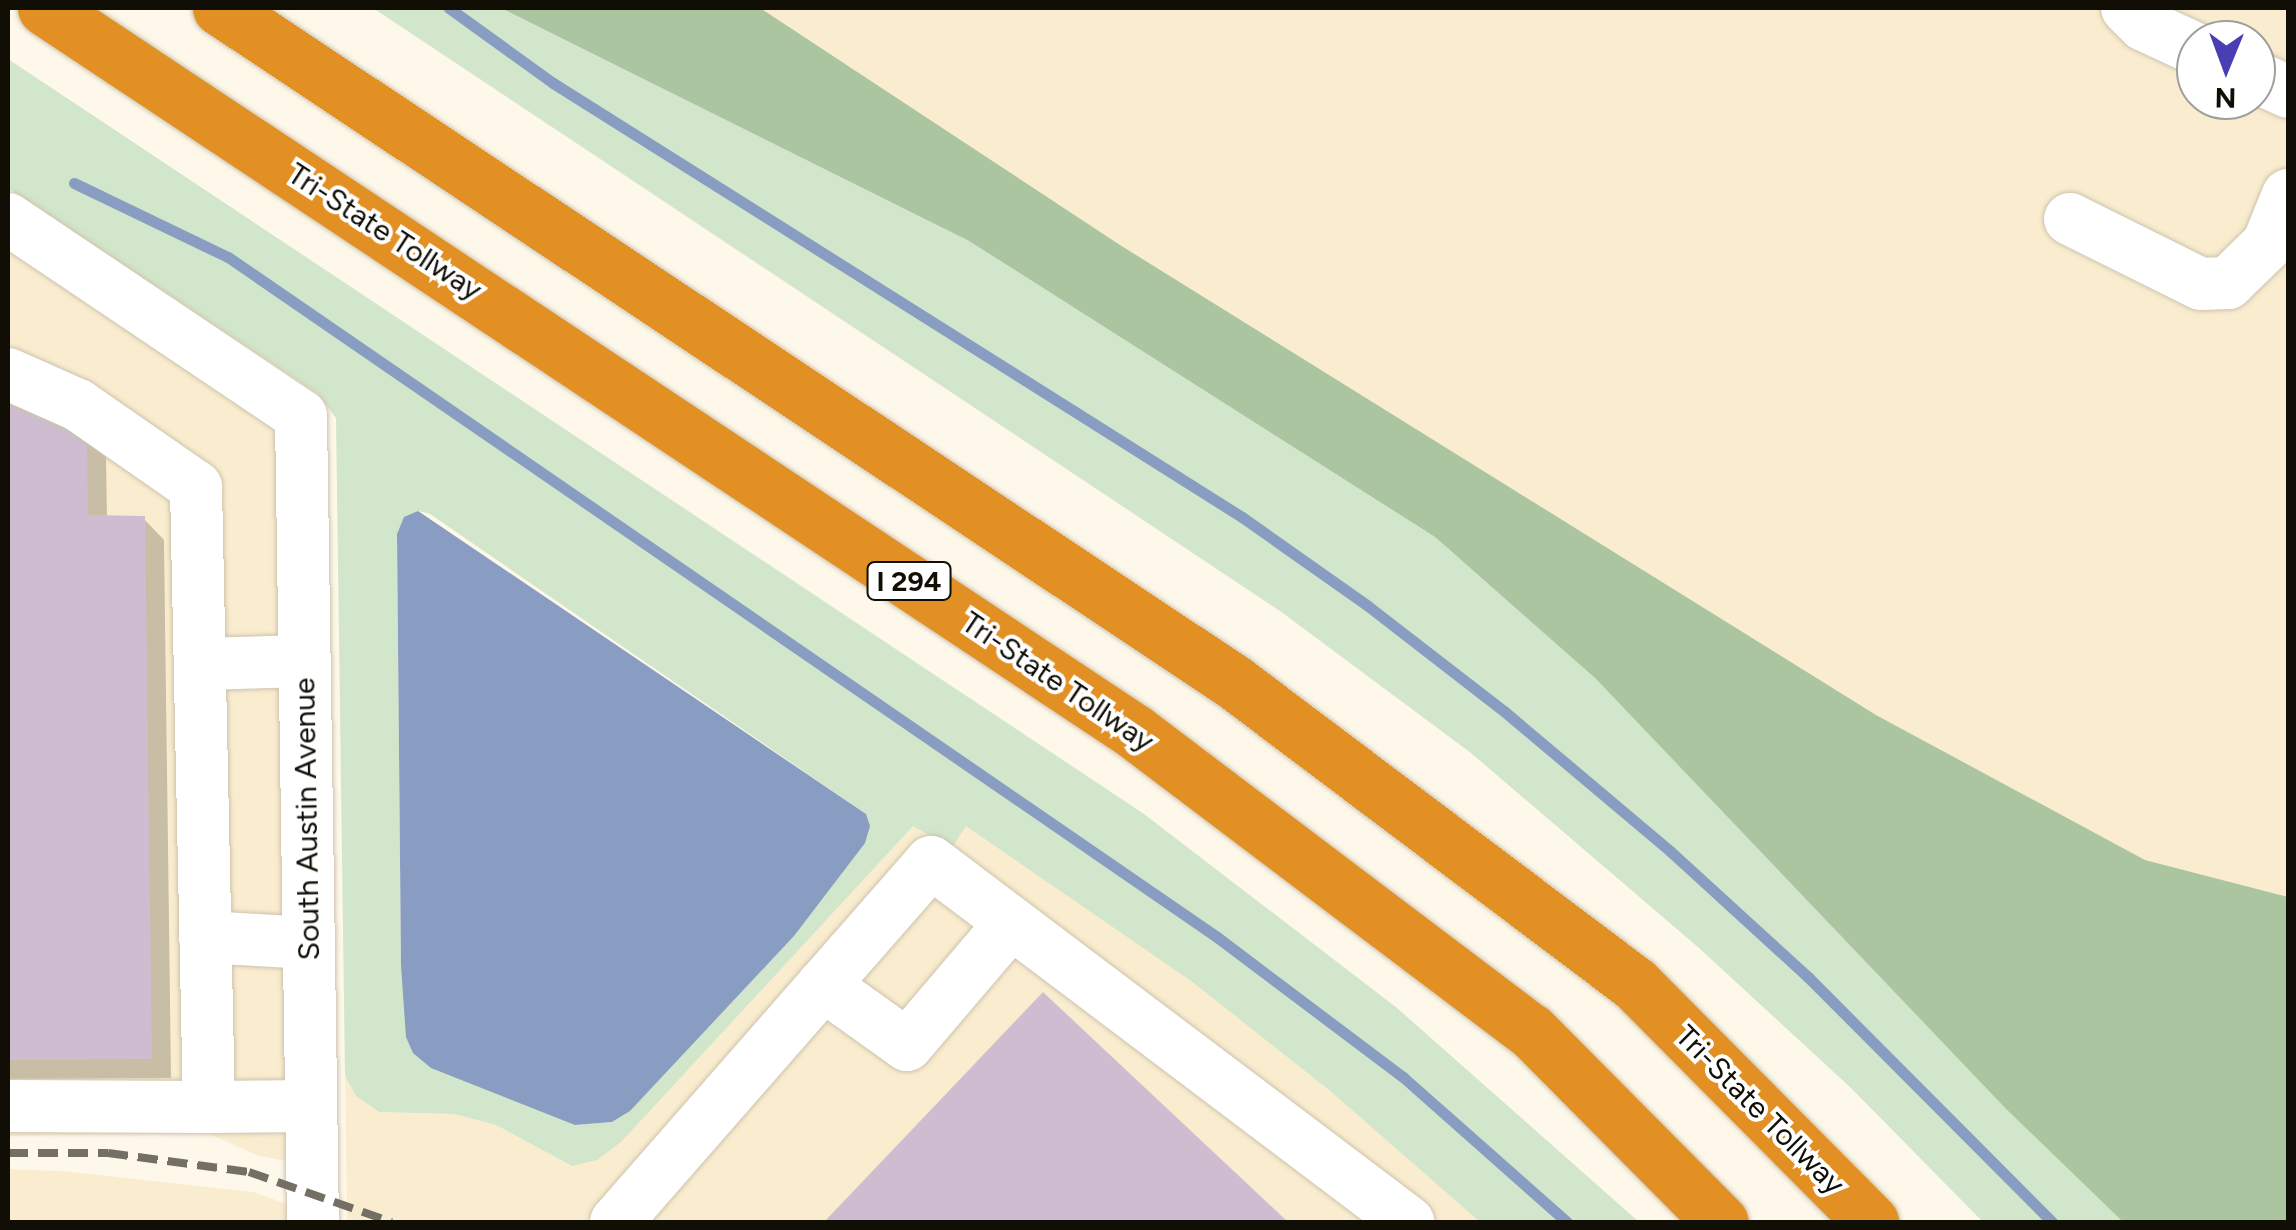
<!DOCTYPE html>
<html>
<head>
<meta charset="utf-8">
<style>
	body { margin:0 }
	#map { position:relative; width:2296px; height:1230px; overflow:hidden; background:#fef8ea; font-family:Figtree,sans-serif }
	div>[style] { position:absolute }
	.built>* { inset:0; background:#faedcf }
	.green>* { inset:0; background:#d1e6ca }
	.forest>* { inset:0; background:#aac5a0 }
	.water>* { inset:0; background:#899cc1 }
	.shadow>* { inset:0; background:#0003 }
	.stream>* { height:11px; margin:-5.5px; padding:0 5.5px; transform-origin:5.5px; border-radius:5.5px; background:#899cc1 }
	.building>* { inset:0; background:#cebdd0 }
	.roads { filter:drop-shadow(0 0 2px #cdc3ad) drop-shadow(0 0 2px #cdc3ad) }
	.minor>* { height:52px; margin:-26px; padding:0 26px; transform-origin:26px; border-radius:26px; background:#fff }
	.highway>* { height:55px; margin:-27.5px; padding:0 27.5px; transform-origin:27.5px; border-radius:27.5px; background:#e29024 }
	.rail>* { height:8px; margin-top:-4px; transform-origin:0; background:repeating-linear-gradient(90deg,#736f64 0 20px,transparent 0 30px) }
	span { translate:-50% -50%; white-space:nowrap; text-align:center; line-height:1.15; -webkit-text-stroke:8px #fff; paint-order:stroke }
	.shield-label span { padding:2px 8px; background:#fff; border:2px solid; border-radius:8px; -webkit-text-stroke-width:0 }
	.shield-label { font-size:28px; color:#110e06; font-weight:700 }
	.street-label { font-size:30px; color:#110e06 }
	.frame { position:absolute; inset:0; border:10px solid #110e06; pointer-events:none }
	.north { position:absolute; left:2176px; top:20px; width:100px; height:100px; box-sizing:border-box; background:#fff; border:2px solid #a09f9b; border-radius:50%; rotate:181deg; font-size:28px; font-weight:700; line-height:40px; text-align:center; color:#110e06 }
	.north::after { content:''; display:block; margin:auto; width:35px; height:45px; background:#4a3eb4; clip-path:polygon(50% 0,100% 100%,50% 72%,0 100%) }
</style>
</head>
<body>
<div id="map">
	<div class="built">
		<div style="clip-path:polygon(evenodd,760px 8px,2288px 8px,2288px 897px,2145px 860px,1876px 715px,1120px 245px,760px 8px,2196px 40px,2256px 40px,2256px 100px,2196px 100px,2196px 40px)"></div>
		<div style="clip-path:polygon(8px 250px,263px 419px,277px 437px,295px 1163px,256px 1155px,208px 1133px,8px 1136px)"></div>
		<div style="clip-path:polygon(934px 803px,1191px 981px,1329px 1090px,1480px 1222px,347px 1222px,345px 1076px,356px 1096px,379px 1112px,454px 1114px,496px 1125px,572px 1166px)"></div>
		<div style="clip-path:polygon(8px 1169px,63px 1171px,253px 1192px,295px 1207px,296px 1222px,8px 1222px)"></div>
	</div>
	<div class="green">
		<div style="clip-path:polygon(373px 8px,501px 8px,969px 241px,1435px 537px,1596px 679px,2006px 1109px,2123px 1222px,1983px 1222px,1851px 1088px,1699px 948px,1471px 753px,1280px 611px)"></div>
		<div style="clip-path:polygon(evenodd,8px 59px,1144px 814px,1397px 1008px,1639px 1222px,1480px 1222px,1329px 1090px,1191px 981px,966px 826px,952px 848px,913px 826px,621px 1142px,597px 1160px,572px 1166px,496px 1125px,454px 1114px,379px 1112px,356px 1096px,345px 1076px,336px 418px,318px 394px,8px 188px,8px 59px,418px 511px,430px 514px,866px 814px,794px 936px,630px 1111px,612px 1122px,575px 1125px,552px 1115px,401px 965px,397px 534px,404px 518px,418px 511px)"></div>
	</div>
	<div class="forest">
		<div style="clip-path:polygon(501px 8px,760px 8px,1120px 245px,1876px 715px,2145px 860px,2288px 897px,2288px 1222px,2123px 1222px,2006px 1109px,1596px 679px,1435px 537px,969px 241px)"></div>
	</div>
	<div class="water">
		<div style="clip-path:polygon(418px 511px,866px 814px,870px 826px,865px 843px,794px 936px,630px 1111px,612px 1122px,575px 1125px,431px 1068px,413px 1053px,406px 1037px,401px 965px,397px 534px,404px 517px)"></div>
	</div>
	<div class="shadow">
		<div style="clip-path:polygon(46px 405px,106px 457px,107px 518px,144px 519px,164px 540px,171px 1078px,8px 1079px,8px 406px)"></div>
		<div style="clip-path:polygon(1043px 995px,1284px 1222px,828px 1222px)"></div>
	</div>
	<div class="stream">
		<div style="left:449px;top:8px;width:128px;rotate:35.8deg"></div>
		<div style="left:553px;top:83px;width:814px;rotate:32.21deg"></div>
		<div style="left:1242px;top:517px;width:154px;rotate:35.2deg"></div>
		<div style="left:1368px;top:606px;width:173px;rotate:37.7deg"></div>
		<div style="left:1505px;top:712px;width:216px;rotate:40.1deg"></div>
		<div style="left:1670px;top:851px;width:187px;rotate:42.4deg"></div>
		<div style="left:1808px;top:977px;width:346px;rotate:45.1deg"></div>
		<div style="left:74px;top:183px;width:171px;rotate:25.7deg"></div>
		<div style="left:228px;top:257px;width:1200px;rotate:34.51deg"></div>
		<div style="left:1217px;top:937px;width:233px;rotate:37deg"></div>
		<div style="left:1403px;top:1077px;width:219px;rotate:41.5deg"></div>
	</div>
	<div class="building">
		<div style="clip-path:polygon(8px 403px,47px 403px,87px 434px,88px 515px,145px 516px,152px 1059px,8px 1060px)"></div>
		<div style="clip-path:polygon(1043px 992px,1288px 1222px,824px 1222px)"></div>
	</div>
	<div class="roads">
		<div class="minor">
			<div style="left:2127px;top:8px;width:24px;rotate:45deg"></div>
			<div style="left:2144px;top:25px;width:57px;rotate:24.8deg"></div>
			<div style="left:2256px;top:77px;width:35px;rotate:25deg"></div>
			<div style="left:8px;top:219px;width:353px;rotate:33.9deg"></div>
			<div style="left:301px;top:416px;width:806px;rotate:89.15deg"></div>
			<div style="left:2070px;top:219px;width:146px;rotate:26.4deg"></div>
			<div style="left:2201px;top:284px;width:27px;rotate:-2deg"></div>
			<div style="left:2228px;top:283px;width:56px;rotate:-44.3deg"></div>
			<div style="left:2268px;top:244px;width:53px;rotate:-67.8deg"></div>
			<div style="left:8px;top:374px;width:77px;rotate:23.9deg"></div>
			<div style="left:78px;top:405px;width:144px;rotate:34.8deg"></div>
			<div style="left:196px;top:487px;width:620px;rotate:88.8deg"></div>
			<div style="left:209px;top:1107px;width:102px;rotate:-0.6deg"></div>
			<div style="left:200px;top:664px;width:105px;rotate:-1.6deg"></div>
			<div style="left:205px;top:937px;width:104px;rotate:3.3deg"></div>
			<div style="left:823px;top:985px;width:103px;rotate:35.5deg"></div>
			<div style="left:907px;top:1045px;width:160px;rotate:-49.6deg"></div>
			<div style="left:8px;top:1106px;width:201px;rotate:0.3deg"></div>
			<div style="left:616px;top:1222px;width:478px;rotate:-48.8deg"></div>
			<div style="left:931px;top:862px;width:598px;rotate:37.04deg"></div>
		</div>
		<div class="highway">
			<div style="left:45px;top:8px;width:1309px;rotate:33.59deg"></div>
			<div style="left:1135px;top:732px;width:496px;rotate:37.1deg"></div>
			<div style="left:1531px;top:1031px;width:269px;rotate:45.2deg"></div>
			<div style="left:220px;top:8px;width:1218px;rotate:33.61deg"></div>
			<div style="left:1234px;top:682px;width:502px;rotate:36.98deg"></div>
			<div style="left:1635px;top:984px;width:335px;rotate:45.2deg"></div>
		</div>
	</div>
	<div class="rail">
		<div style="left:8px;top:1153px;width:100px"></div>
		<div style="left:108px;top:1153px;width:142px;rotate:7.7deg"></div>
		<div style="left:249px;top:1172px;width:151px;rotate:19.3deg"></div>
	</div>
	<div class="shield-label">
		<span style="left:909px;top:581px">I 294</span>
	</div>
	<div class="street-label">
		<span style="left:385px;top:232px;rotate:33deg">Tri-State Tollway</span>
		<span style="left:1058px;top:682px;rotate:34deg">Tri-State Tollway</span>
		<span style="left:307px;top:819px;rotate:-91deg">South Austin Avenue</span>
		<span style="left:1760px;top:1110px;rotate:45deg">Tri-State Tollway</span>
	</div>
	<div class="frame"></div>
	<div class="north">N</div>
</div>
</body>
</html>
